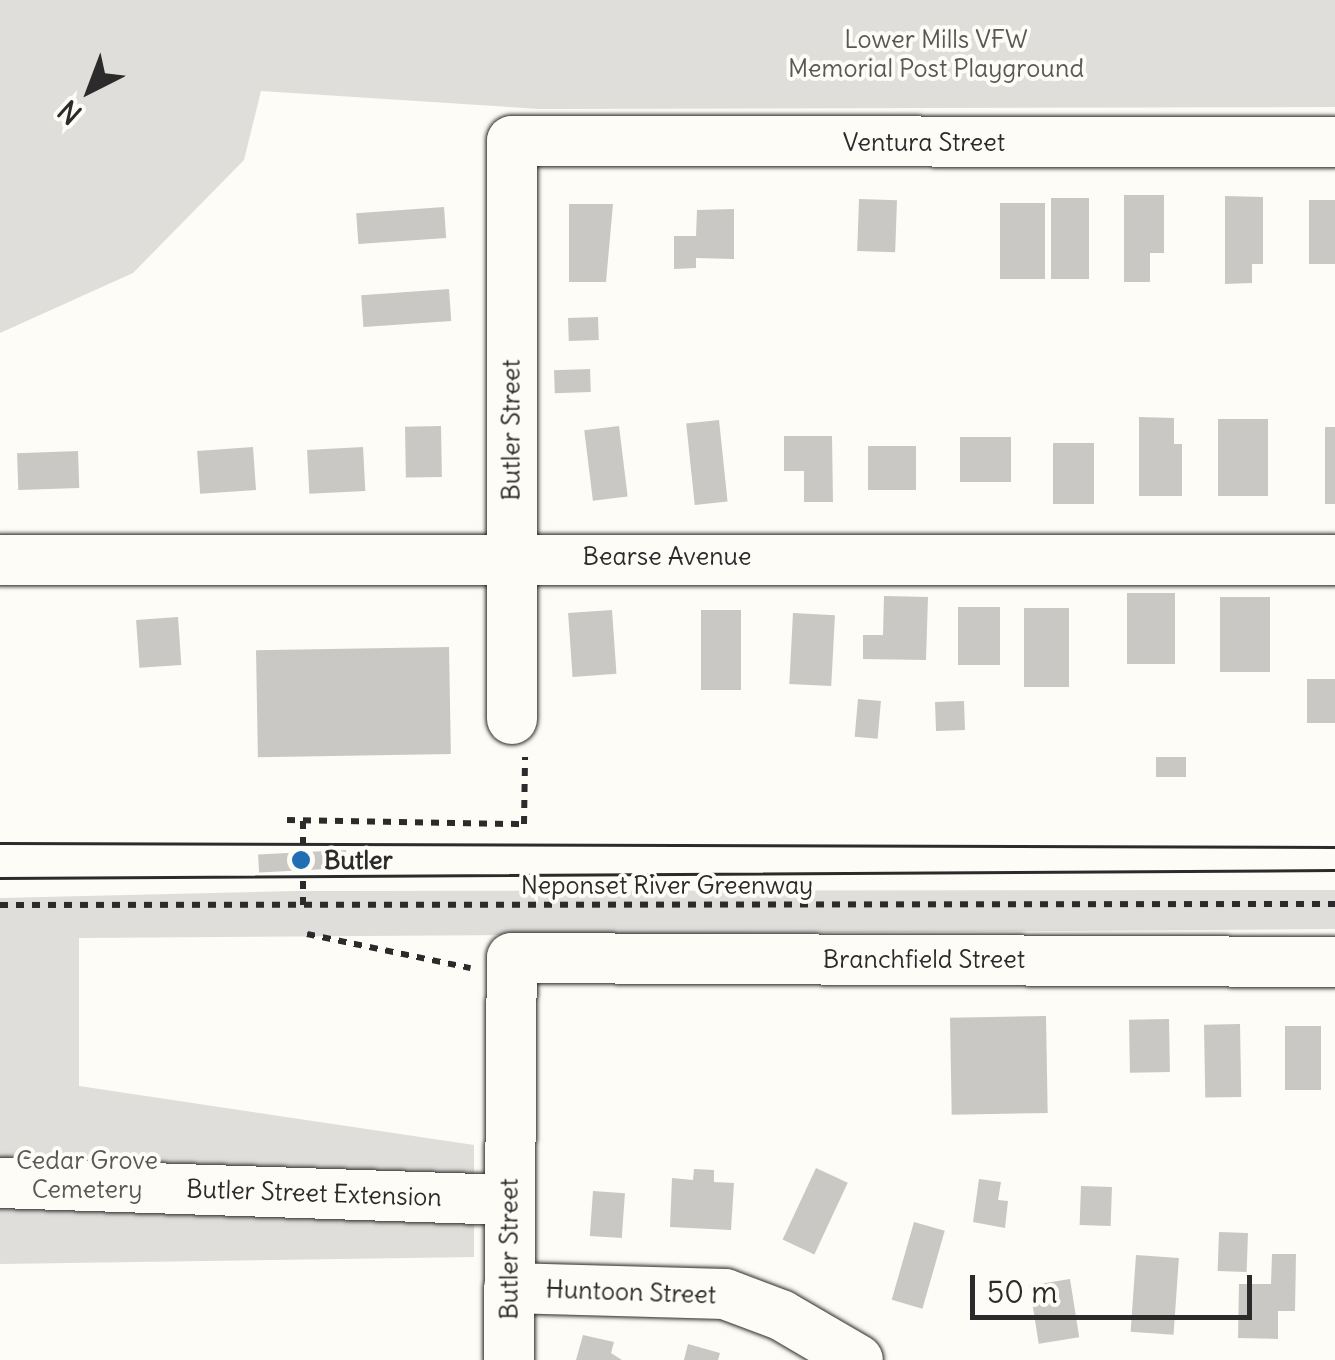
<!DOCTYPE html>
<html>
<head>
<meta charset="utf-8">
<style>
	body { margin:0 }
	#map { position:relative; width:1335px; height:1360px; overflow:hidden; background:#fdfcf7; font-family:Delius,sans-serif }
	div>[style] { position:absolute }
	.green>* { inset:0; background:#dfdeda }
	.building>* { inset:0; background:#c9c8c4; transform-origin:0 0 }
	.path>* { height:6px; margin-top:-3px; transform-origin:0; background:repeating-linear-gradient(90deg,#2b2b2b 0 8px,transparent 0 16px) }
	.roads { filter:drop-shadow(0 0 2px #2b2b2b) drop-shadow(0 0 2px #2b2b2b) }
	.minor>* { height:50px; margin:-25px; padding:0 25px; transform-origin:25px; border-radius:25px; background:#fdfcf7 }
	.tram>* { height:2.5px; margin:-1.25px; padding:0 1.25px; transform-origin:1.25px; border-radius:1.25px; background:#2b2b2b }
	.dots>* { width:28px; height:28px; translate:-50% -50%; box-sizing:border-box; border:5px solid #fdfcf7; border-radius:50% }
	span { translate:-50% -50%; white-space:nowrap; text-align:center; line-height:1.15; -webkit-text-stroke:8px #fdfcf7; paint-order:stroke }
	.park-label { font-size:25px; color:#585857 }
	.street-label { font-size:25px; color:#2b2b2b }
	.poi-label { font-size:25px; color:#2b2b2b; font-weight:700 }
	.left { translate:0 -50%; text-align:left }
	.north { position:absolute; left:40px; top:40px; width:100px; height:100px; -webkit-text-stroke:8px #fdfcf7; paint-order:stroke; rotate:222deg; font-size:28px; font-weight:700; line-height:40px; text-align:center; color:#2b2b2b }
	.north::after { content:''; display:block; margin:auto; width:35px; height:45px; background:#2b2b2b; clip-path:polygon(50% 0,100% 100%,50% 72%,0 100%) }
	.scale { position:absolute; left:970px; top:1275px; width:282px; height:45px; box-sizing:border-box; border:5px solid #2b2b2b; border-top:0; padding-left:12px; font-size:30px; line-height:35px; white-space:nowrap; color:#2b2b2b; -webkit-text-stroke:8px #fdfcf7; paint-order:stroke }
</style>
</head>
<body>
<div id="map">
	<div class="green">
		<div style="clip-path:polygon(0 0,1335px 0,1335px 107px,539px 109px,261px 91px,244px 160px,133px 273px,0 333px)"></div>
		<div style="clip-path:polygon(1335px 890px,1335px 929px,79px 938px,79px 1086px,474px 1145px,474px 1257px,0 1264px,0 898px,297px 891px)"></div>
	</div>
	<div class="building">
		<div style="clip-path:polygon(1124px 195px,1164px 195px,1164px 253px,1150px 253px,1150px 282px,1124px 282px)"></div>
		<div style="clip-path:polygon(1225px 196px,1263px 197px,1263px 264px,1252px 264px,1252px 283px,1225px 284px)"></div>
		<div style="left:1051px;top:198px;width:38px;height:81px"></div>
		<div style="left:859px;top:199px;width:38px;height:52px;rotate:2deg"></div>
		<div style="left:1309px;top:200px;width:26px;height:64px"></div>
		<div style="left:1000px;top:203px;width:45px;height:76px"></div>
		<div style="clip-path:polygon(569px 204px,613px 204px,606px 282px,569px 282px)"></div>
		<div style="left:444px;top:207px;width:31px;height:88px;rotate:86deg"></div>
		<div style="clip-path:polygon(734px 209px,734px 259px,696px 258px,696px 268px,674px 269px,674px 236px,696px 236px,697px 210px)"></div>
		<div style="left:449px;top:289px;width:32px;height:88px;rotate:86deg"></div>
		<div style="left:598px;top:317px;width:23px;height:30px;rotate:88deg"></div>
		<div style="left:590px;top:369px;width:23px;height:36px;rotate:88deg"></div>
		<div style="clip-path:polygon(1139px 417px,1174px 418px,1174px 444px,1182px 444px,1182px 496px,1139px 496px)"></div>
		<div style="left:1218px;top:419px;width:50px;height:77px"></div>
		<div style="left:719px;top:420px;width:82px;height:33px;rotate:84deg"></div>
		<div style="left:441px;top:426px;width:51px;height:36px;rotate:89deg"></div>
		<div style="left:619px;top:426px;width:71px;height:35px;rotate:83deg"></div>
		<div style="left:1325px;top:427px;width:10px;height:77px"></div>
		<div style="clip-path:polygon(784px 436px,832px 436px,833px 502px,804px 502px,804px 471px,784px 471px)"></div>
		<div style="left:960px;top:437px;width:51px;height:45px"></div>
		<div style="left:1053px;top:443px;width:41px;height:61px"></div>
		<div style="left:868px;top:446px;width:48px;height:44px"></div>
		<div style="left:253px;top:447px;width:43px;height:56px;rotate:86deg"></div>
		<div style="left:363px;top:447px;width:44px;height:56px;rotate:87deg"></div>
		<div style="left:78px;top:451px;width:37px;height:61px;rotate:88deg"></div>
		<div style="left:1127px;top:593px;width:48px;height:71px"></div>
		<div style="clip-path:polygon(884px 596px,928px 597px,926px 660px,863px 659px,863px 635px,883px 635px)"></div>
		<div style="left:1220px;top:597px;width:50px;height:75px"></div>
		<div style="left:958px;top:607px;width:42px;height:58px"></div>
		<div style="left:1024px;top:608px;width:45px;height:79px"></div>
		<div style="left:612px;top:610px;width:64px;height:44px;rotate:86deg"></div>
		<div style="left:701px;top:610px;width:40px;height:80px"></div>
		<div style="left:793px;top:613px;width:42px;height:71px;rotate:3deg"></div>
		<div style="left:178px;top:617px;width:48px;height:42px;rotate:86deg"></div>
		<div style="left:449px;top:647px;width:107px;height:193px;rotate:89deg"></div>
		<div style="left:1307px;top:679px;width:28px;height:44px"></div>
		<div style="left:858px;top:699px;width:23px;height:38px;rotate:5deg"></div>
		<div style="left:964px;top:701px;width:29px;height:29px;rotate:88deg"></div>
		<div style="left:1156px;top:757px;width:30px;height:20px"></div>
		<div style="left:346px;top:850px;width:18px;height:88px;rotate:87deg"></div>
		<div style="left:1046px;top:1016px;width:97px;height:96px;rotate:89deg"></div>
		<div style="left:1169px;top:1019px;width:53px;height:40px;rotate:89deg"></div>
		<div style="left:1240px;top:1024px;width:73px;height:36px;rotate:89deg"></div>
		<div style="left:1285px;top:1026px;width:36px;height:64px"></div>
		<div style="left:816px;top:1168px;width:35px;height:79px;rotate:25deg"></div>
		<div style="clip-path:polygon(694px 1169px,714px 1170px,714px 1182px,734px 1183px,731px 1230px,670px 1227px,672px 1178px,693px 1180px)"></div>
		<div style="clip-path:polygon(979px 1179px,1001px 1182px,998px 1200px,1008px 1201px,1005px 1228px,973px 1222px)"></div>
		<div style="left:1081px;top:1186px;width:31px;height:39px;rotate:2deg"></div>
		<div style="left:593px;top:1191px;width:32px;height:45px;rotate:4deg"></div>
		<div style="left:914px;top:1222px;width:32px;height:81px;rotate:16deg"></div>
		<div style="left:1219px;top:1232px;width:29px;height:39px;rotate:2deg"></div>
		<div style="clip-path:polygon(1272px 1254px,1296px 1254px,1295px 1311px,1278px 1311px,1278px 1339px,1238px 1338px,1239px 1284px,1271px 1284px)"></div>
		<div style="left:1136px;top:1255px;width:43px;height:77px;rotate:4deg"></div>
		<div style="left:1070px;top:1279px;width:59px;height:41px;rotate:81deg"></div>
		<div style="clip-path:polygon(583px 1335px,614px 1342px,611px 1353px,622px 1360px,576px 1360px)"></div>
		<div style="clip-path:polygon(688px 1344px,720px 1353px,718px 1360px,684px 1360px)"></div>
	</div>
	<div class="path">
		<div style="left:287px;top:820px;width:237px;rotate:1deg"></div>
		<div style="left:524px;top:824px;width:67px;rotate:-89.1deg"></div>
		<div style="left:303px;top:821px;width:29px;rotate:90deg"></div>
		<div style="left:0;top:905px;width:1335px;rotate:-0.04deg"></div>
		<div style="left:303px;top:905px;width:36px;rotate:-90deg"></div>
		<div style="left:307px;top:934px;width:167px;rotate:11.8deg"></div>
	</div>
	<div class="roads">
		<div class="minor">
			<div style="left:0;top:560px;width:1335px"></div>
			<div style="left:512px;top:719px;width:578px;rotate:-90deg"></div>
			<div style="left:512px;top:141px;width:823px;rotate:0.07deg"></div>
			<div style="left:0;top:1183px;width:509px;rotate:1.91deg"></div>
			<div style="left:509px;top:1288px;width:216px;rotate:1.6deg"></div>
			<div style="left:725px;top:1294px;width:60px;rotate:20.6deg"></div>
			<div style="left:781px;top:1315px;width:89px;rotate:30.3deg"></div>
			<div style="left:509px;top:1360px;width:402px;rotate:-89.6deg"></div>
			<div style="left:512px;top:958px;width:823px;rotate:0.28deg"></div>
		</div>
	</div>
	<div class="tram">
		<div style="left:0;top:843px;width:1335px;rotate:0.17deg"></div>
		<div style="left:0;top:878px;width:1335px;rotate:-0.34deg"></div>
	</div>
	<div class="dots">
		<div style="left:301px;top:860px;background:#1f6fb2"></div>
	</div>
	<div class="park-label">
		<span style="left:936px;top:54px">Lower Mills VFW<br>Memorial Post Playground</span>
		<span style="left:87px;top:1175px">Cedar Grove<br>Cemetery</span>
	</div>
	<div class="street-label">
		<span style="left:924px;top:142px">Ventura Street</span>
		<span style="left:511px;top:430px;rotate:-90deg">Butler Street</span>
		<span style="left:667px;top:556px">Bearse Avenue</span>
		<span style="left:667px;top:885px">Neponset River Greenway</span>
		<span style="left:924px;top:959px">Branchfield Street</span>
		<span style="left:314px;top:1193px;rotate:2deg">Butler Street Extension</span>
		<span style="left:509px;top:1249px;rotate:-90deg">Butler Street</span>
		<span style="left:631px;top:1292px;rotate:2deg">Huntoon Street</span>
	</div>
	<div class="poi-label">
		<span class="left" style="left:324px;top:860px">Butler</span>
	</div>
	<div class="north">N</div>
	<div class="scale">50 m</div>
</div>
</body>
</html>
